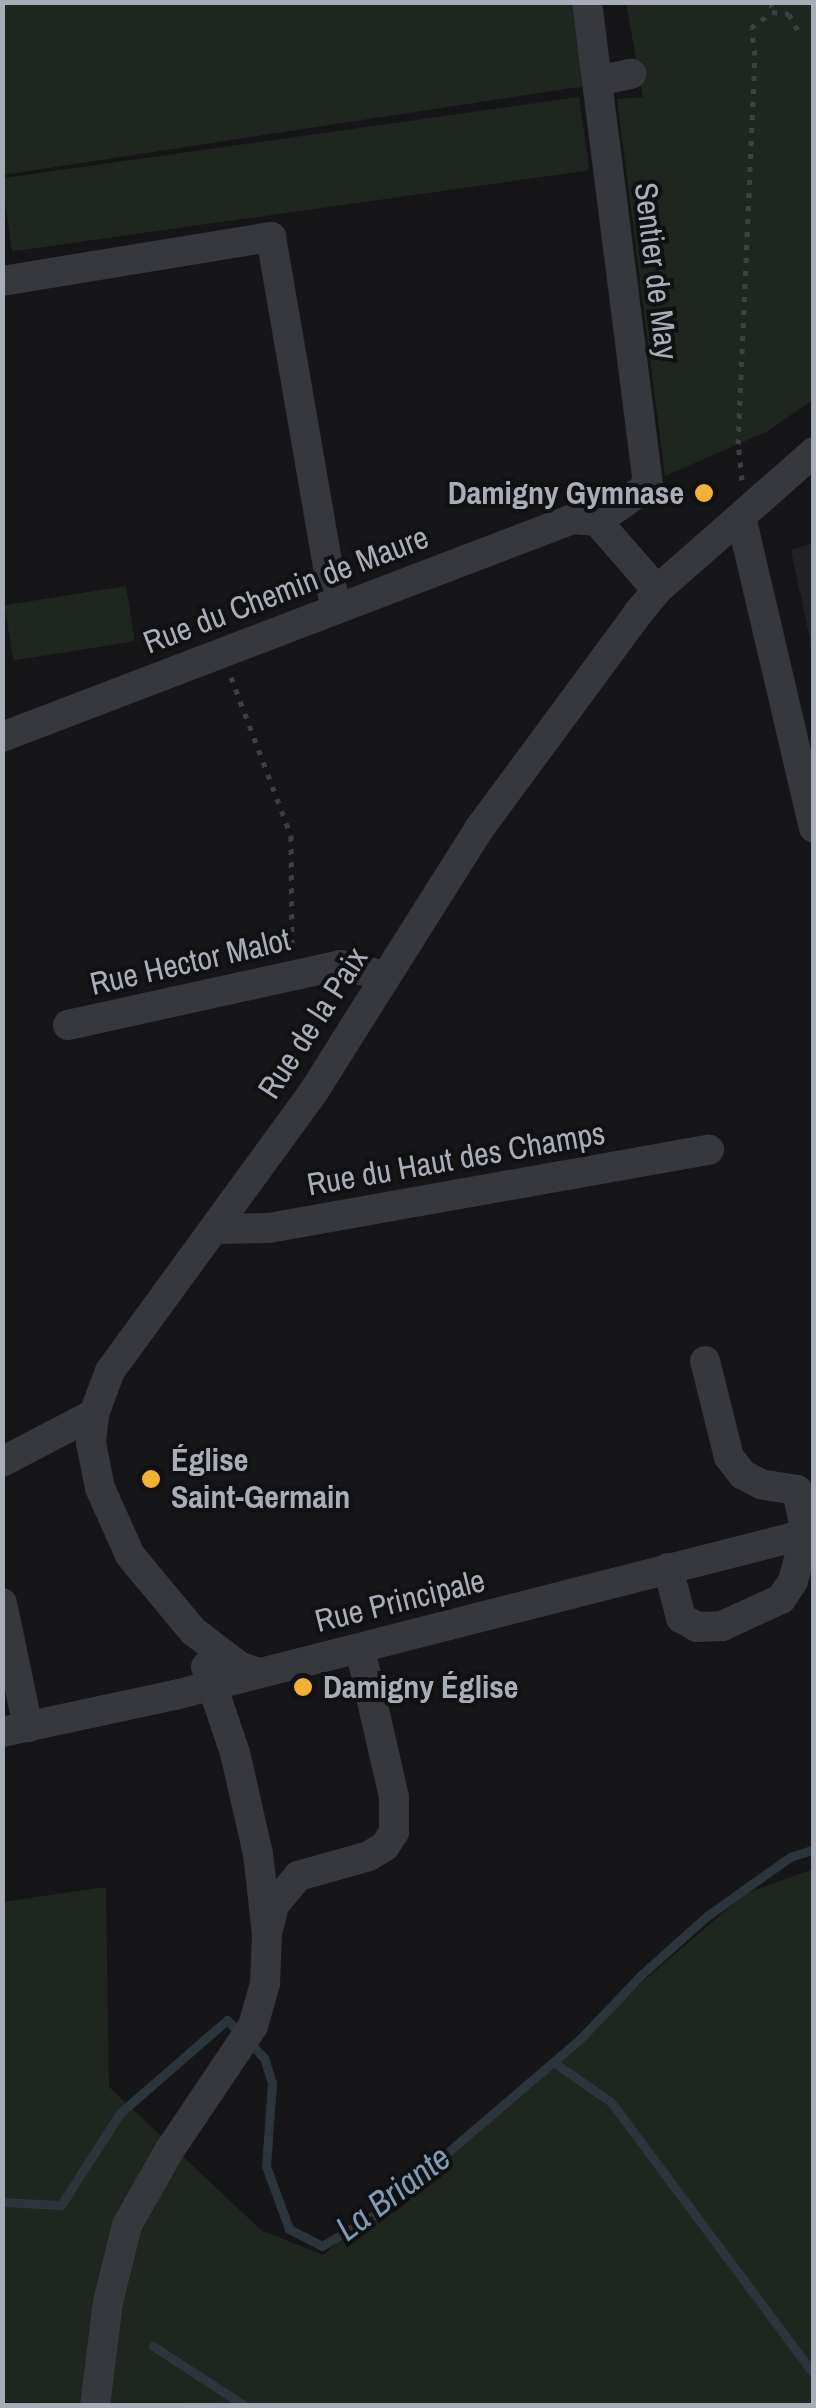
<!DOCTYPE html>
<html>
<head>
<meta charset="utf-8">
<style>
	body { margin:0 }
	#map { position:relative; width:816px; height:2408px; overflow:hidden; background:#161618; font-family:"Archivo Narrow",sans-serif }
	div>[style] { position:absolute }
	.built>* { inset:0; background:#222225 }
	.green>* { inset:0; background:#1e261f; transform-origin:0 0 }
	.stream>* { height:9px; margin:-4.5px; padding:0 4.5px; transform-origin:4.5px; border-radius:4.5px; background:#2c353c }
	.path>* { height:5px; margin-top:-2.5px; transform-origin:0; background:repeating-linear-gradient(90deg,#3d3f44 0 5px,transparent 0 13px) }
	.minor>* { height:30px; margin:-15px; padding:0 15px; transform-origin:15px; border-radius:15px; background:#37383d }
	.dots>* { width:28px; height:28px; translate:-50% -50%; box-sizing:border-box; border:5px solid #111113; border-radius:50% }
	span { translate:-50% -50%; white-space:nowrap; text-align:center; line-height:1.15; -webkit-text-stroke:8px #111113; paint-order:stroke }
	.street-label { font-size:32px; color:#a8adb8 }
	.poi-label { font-size:32px; color:#a8adb8; font-weight:700 }
	.right { translate:-100% -50%; text-align:right }
	.left { translate:0 -50%; text-align:left }
	.water-label { font-size:35px; color:#7f9bb3; font-style:italic }
	.frame { position:absolute; inset:0; border:5px solid #a8adb8; pointer-events:none }
</style>
</head>
<body>
<div id="map">
	<div class="built">
		<div style="clip-path:polygon(813px 543px,814px 543px,813px 654px,791px 550px)"></div>
	</div>
	<div class="green">
		<div style="clip-path:polygon(3px 3px,571px 3px,585px 86px,3px 175px)"></div>
		<div style="clip-path:polygon(626px 3px,813px 3px,813px 400px,766px 432px,665px 476px,617px 99px,643px 97px)"></div>
		<div style="left:579px;top:97px;width:74px;height:583px;rotate:82deg"></div>
		<div style="left:126px;top:586px;width:56px;height:123px;rotate:81deg"></div>
		<div style="clip-path:polygon(813px 1869px,813px 2405px,3px 2402px,2px 1902px,106px 1887px,109px 2087px,261px 2230px,323px 2255px,745px 1894px)"></div>
	</div>
	<div class="stream">
		<div style="left:250px;top:2043px;width:21px;rotate:47deg"></div>
		<div style="left:264px;top:2058px;width:26px;rotate:72deg"></div>
		<div style="left:272px;top:2083px;width:83px;rotate:94.1deg"></div>
		<div style="left:266px;top:2166px;width:67px;rotate:69.9deg"></div>
		<div style="left:289px;top:2229px;width:37px;rotate:27deg"></div>
		<div style="left:322px;top:2246px;width:64px;rotate:-31deg"></div>
		<div style="left:377px;top:2213px;width:269px;rotate:-40.6deg"></div>
		<div style="left:581px;top:2038px;width:87px;rotate:-46.4deg"></div>
		<div style="left:641px;top:1975px;width:89px;rotate:-41.8deg"></div>
		<div style="left:707px;top:1916px;width:102px;rotate:-35.4deg"></div>
		<div style="left:790px;top:1857px;width:25px;rotate:-18deg"></div>
		<div style="left:553px;top:2062px;width:70px;rotate:34.6deg"></div>
		<div style="left:611px;top:2102px;width:339px;rotate:53.3deg"></div>
		<div style="left:2px;top:2202px;width:59px;rotate:2.9deg"></div>
		<div style="left:61px;top:2205px;width:109px;rotate:-57.3deg"></div>
		<div style="left:120px;top:2113px;width:142px;rotate:-41deg"></div>
		<div style="left:227px;top:2020px;width:17px;rotate:45deg"></div>
		<div style="left:153px;top:2346px;width:110px;rotate:33.1deg"></div>
	</div>
	<div class="path">
		<div style="left:771px;top:2px;width:10px;rotate:84deg"></div>
		<div style="left:742px;top:480px;width:36px;rotate:-96deg"></div>
		<div style="left:738px;top:444px;width:389px;rotate:-87.5deg"></div>
		<div style="left:755px;top:55px;width:27px;rotate:-98deg"></div>
		<div style="left:751px;top:28px;width:26px;rotate:-37deg"></div>
		<div style="left:772px;top:12px;width:17px;rotate:7deg"></div>
		<div style="left:789px;top:14px;width:26px;rotate:62deg"></div>
		<div style="left:231px;top:677px;width:170px;rotate:69.3deg"></div>
		<div style="left:291px;top:836px;width:114px;rotate:89.5deg"></div>
	</div>
	<div class="minor">
		<div style="left:587px;top:2px;width:488px;rotate:82.8deg"></div>
		<div style="left:648px;top:486px;width:62px;rotate:145.5deg"></div>
		<div style="left:597px;top:81px;width:35px;rotate:-12deg"></div>
		<div style="left:2px;top:281px;width:273px;rotate:-9.3deg"></div>
		<div style="left:271px;top:237px;width:377px;rotate:80.2deg"></div>
		<div style="left:741px;top:517px;width:319px;rotate:76.8deg"></div>
		<div style="left:2px;top:737px;width:611px;rotate:-20.9deg"></div>
		<div style="left:573px;top:519px;width:24px;rotate:5deg"></div>
		<div style="left:597px;top:521px;width:91px;rotate:49deg"></div>
		<div style="left:68px;top:1025px;width:279px;rotate:-12.4deg"></div>
		<div style="left:340px;top:965px;width:46px;rotate:13.7deg"></div>
		<div style="left:215px;top:1229px;width:54px;rotate:-1.1deg"></div>
		<div style="left:269px;top:1228px;width:447px;rotate:-10.1deg"></div>
		<div style="left:2px;top:1462px;width:104px;rotate:-27.6deg"></div>
		<div style="left:668px;top:1568px;width:52px;rotate:75.4deg"></div>
		<div style="left:681px;top:1618px;width:18px;rotate:29deg"></div>
		<div style="left:697px;top:1627px;width:25px;rotate:-2deg"></div>
		<div style="left:722px;top:1626px;width:65px;rotate:-24.6deg"></div>
		<div style="left:781px;top:1599px;width:22px;rotate:-56deg"></div>
		<div style="left:793px;top:1581px;width:50px;rotate:-74.8deg"></div>
		<div style="left:806px;top:1533px;width:44px;rotate:-101.8deg"></div>
		<div style="left:797px;top:1490px;width:36px;rotate:-171deg"></div>
		<div style="left:761px;top:1484px;width:20px;rotate:-153deg"></div>
		<div style="left:743px;top:1475px;width:23px;rotate:-128deg"></div>
		<div style="left:729px;top:1457px;width:99px;rotate:-104deg"></div>
		<div style="left:2px;top:1603px;width:127px;rotate:78.2deg"></div>
		<div style="left:260px;top:1673px;width:21px;rotate:-163deg"></div>
		<div style="left:240px;top:1667px;width:59px;rotate:-142.5deg"></div>
		<div style="left:193px;top:1631px;width:99px;rotate:-129.7deg"></div>
		<div style="left:130px;top:1555px;width:73px;rotate:-114.1deg"></div>
		<div style="left:100px;top:1488px;width:46px;rotate:-101.3deg"></div>
		<div style="left:91px;top:1443px;width:29px;rotate:-84deg"></div>
		<div style="left:94px;top:1414px;width:46px;rotate:-69.6deg"></div>
		<div style="left:110px;top:1371px;width:346px;rotate:-53.9deg"></div>
		<div style="left:314px;top:1091px;width:310px;rotate:-57.8deg"></div>
		<div style="left:479px;top:829px;width:268px;rotate:-53.6deg"></div>
		<div style="left:638px;top:613px;width:30px;rotate:-50deg"></div>
		<div style="left:657px;top:590px;width:209px;rotate:-41.3deg"></div>
		<div style="left:2px;top:1732px;width:177px;rotate:-12.1deg"></div>
		<div style="left:175px;top:1695px;width:659px;rotate:-14.31deg"></div>
		<div style="left:269px;top:1926px;width:22px;rotate:-77deg"></div>
		<div style="left:274px;top:1905px;width:38px;rotate:-50deg"></div>
		<div style="left:298px;top:1876px;width:74px;rotate:-15.7deg"></div>
		<div style="left:369px;top:1856px;width:19px;rotate:-32deg"></div>
		<div style="left:385px;top:1846px;width:17px;rotate:-57deg"></div>
		<div style="left:394px;top:1832px;width:35px;rotate:-90deg"></div>
		<div style="left:394px;top:1797px;width:152px;rotate:-102.9deg"></div>
		<div style="left:95px;top:2406px;width:105px;rotate:-82.9deg"></div>
		<div style="left:108px;top:2302px;width:79px;rotate:-76.1deg"></div>
		<div style="left:127px;top:2225px;width:85px;rotate:-60.4deg"></div>
		<div style="left:169px;top:2151px;width:151px;rotate:-56.1deg"></div>
		<div style="left:253px;top:2026px;width:44px;rotate:-74.1deg"></div>
		<div style="left:265px;top:1984px;width:50px;rotate:-87.7deg"></div>
		<div style="left:267px;top:1934px;width:81px;rotate:-96.4deg"></div>
		<div style="left:258px;top:1854px;width:104px;rotate:-102.8deg"></div>
		<div style="left:235px;top:1753px;width:91px;rotate:-108.6deg"></div>
	</div>
	<div class="dots">
		<div style="left:704px;top:493px;background:#f2b134"></div>
		<div style="left:151px;top:1479px;background:#f2b134"></div>
		<div style="left:303px;top:1687px;background:#f2b134"></div>
	</div>
	<div class="street-label">
		<span style="left:656px;top:271px;rotate:83deg">Sentier de May</span>
		<span style="left:286px;top:590px;rotate:-21deg">Rue du Chemin de Maure</span>
		<span style="left:190px;top:962px;rotate:-13deg">Rue Hector Malot</span>
		<span style="left:313px;top:1023px;rotate:-57deg">Rue de la Paix</span>
		<span style="left:456px;top:1159px;rotate:-10deg">Rue du Haut des Champs</span>
		<span style="left:400px;top:1601px;rotate:-14deg">Rue Principale</span>
	</div>
	<div class="poi-label">
		<span class="right" style="left:684px;top:493px">Damigny Gymnase</span>
		<span class="left" style="left:171px;top:1479px">Église<br>Saint-Germain</span>
		<span class="left" style="left:323px;top:1687px">Damigny Église</span>
	</div>
	<div class="water-label">
		<span style="left:393px;top:2193px;rotate:-37deg">La Briante</span>
	</div>
	<div class="frame"></div>
</div>
</body>
</html>
